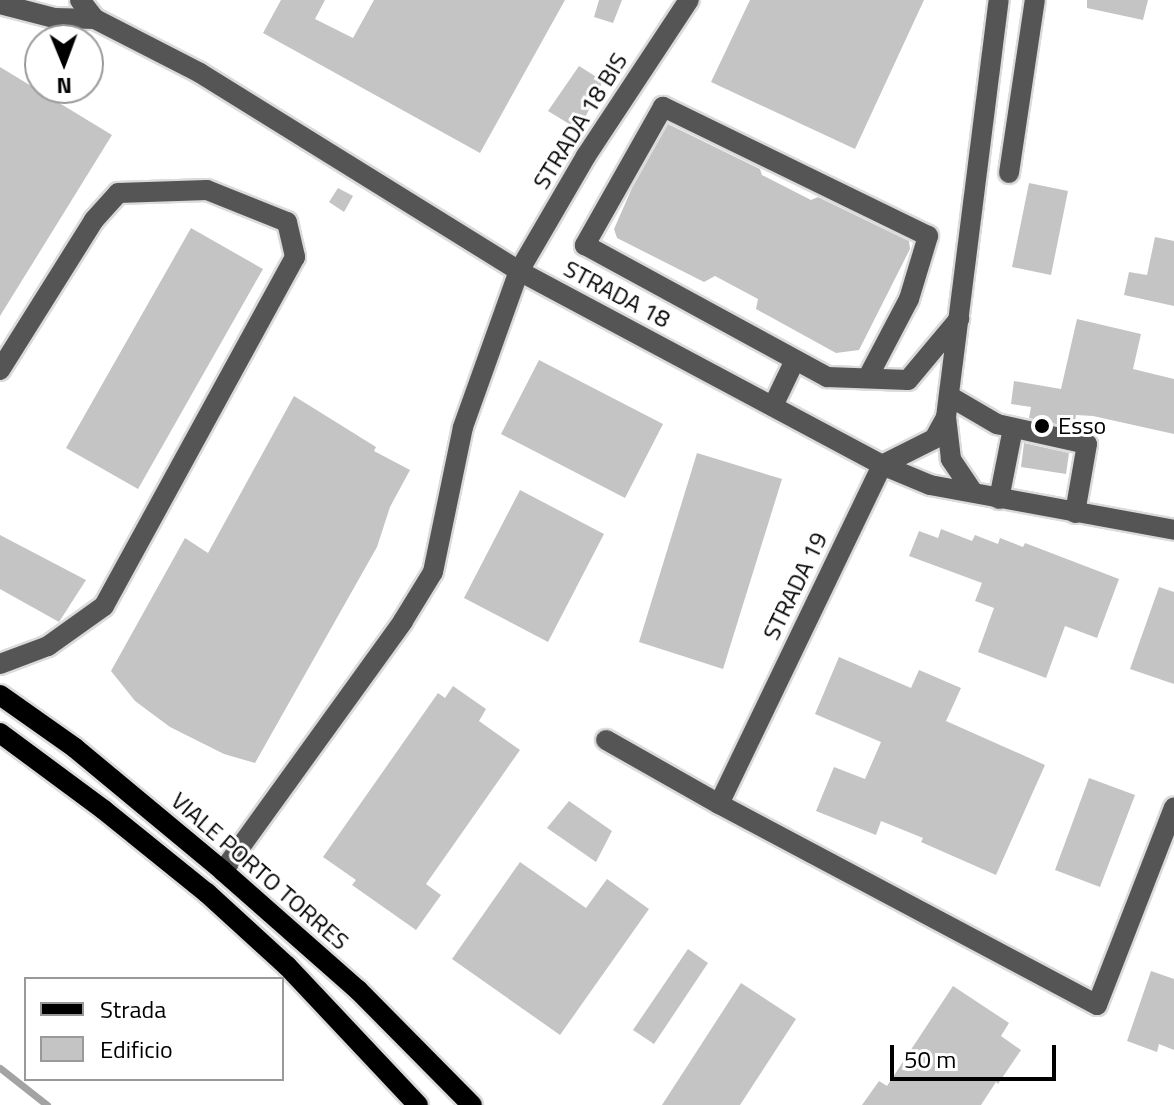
<!DOCTYPE html>
<html>
<head>
<meta charset="utf-8">
<style>
  body { margin:0 }
  #map { position:relative; width:1174px; height:1105px; overflow:hidden; background:#fff; font-family:"Titillium Web",sans-serif }
  div>[style] { position:absolute }
  [style*='--x'] { left:calc(var(--x)*1px); top:calc(var(--y)*1px); width:calc(var(--w)*1px); rotate:calc(var(--a)*1deg) }
  .stream>* { height:7px; margin:-3.5px; padding:0 3.5px; transform-origin:3.5px; border-radius:3.5px; background:#a3a3a3 }
  .building>* { inset:0; background:#c4c4c4 }
  .roads { filter:drop-shadow(2px 0 #dbdbdb) drop-shadow(-2px 0 #dbdbdb) drop-shadow(0 2px #dbdbdb) drop-shadow(0 -2px #dbdbdb) }
  .minor>* { height:20px; margin:-10px; padding:0 10px; transform-origin:10px; border-radius:10px; background:#555 }
  .major>* { height:20px; margin:-10px; padding:0 10px; transform-origin:10px; border-radius:10px; background:#000 }
  .dots>* { width:22px; height:22px; translate:-50% -50%; box-sizing:border-box; border:4px solid #fff; border-radius:50% }
  span { translate:-50% -50%; white-space:nowrap; text-align:center; line-height:1.15; -webkit-text-stroke:6px #fff; paint-order:stroke }
  .street-label { font-size:24px; color:#000 }
  .poi-label { font-size:24px; color:#000 }
  .left { translate:0 -50%; text-align:left }
  .legend { position:absolute; left:24px; top:977px; width:260px; height:104px; box-sizing:border-box; background:#fff; border:2px solid #999; margin:0; padding:10px 14px; list-style:none; font-size:24px; color:#000 }
  .legend li { display:flex; align-items:center; gap:16px; height:40px }
  .legend b { width:40px; border:2px solid #999 }
  .north { position:absolute; left:24px; top:24px; width:80px; height:80px; box-sizing:border-box; background:#fff; border:2px solid #999; border-radius:50%; rotate:179deg; font-size:22px; font-weight:700; line-height:32px; text-align:center; color:#000 }
  .north::after { content:''; display:block; margin:auto; width:28px; height:36px; background:#000; clip-path:polygon(50% 0,100% 100%,50% 72%,0 100%) }
  .scale { position:absolute; left:890px; top:1045px; width:166px; height:36px; box-sizing:border-box; border:4px solid #000; border-top:0; padding-left:10px; font-size:24px; line-height:28px; white-space:nowrap; color:#000; -webkit-text-stroke:6px #fff; paint-order:stroke }
</style>
</head>
<body>
<div id="map">
  <div class="stream">
    <div style="--x:0;--y:1068;--w:60;--a:38.2"></div>
  </div>
  <div class="building">
    <div style="clip-path:polygon(281px 0,325px 0,315px 19px,353px 38px,374px 0,565px 0,480px 153px,263px 33px)"></div>
    <div style="clip-path:polygon(599px 0,622px 0,613px 23px,594px 17px)"></div>
    <div style="clip-path:polygon(750px 0,924px 0,855px 149px,711px 82px)"></div>
    <div style="clip-path:polygon(1087px 0,1148px 0,1143px 20px,1087px 8px)"></div>
    <div style="clip-path:polygon(579px 66px,603px 81px,579px 130px,548px 111px)"></div>
    <div style="clip-path:polygon(0 67px,112px 135px,0 316px)"></div>
    <div style="clip-path:polygon(668px 124px,760px 169px,762px 175px,811px 200px,818px 197px,909px 241px,910px 249px,859px 350px,836px 353px,756px 309px,758px 299px,715px 276px,704px 282px,617px 238px,614px 229px,632px 188px)"></div>
    <div style="clip-path:polygon(1029px 183px,1068px 191px,1051px 275px,1012px 267px)"></div>
    <div style="clip-path:polygon(338px 188px,353px 196px,344px 212px,329px 202px)"></div>
    <div style="clip-path:polygon(191px 228px,263px 269px,138px 489px,66px 448px)"></div>
    <div style="clip-path:polygon(1155px 237px,1174px 241px,1174px 306px,1124px 295px,1129px 272px,1147px 275px)"></div>
    <div style="clip-path:polygon(1077px 319px,1141px 334px,1133px 369px,1174px 379px,1174px 434px,1093px 416px,1076px 415px,1074px 428px,1029px 418px,1031px 407px,1011px 404px,1014px 381px,1061px 389px)"></div>
    <div style="clip-path:polygon(539px 360px,663px 424px,625px 498px,501px 434px)"></div>
    <div style="clip-path:polygon(294px 396px,376px 447px,374px 451px,410px 470px,390px 507px,377px 547px,255px 763px,224px 754px,170px 727px,135px 701px,111px 671px,185px 538px,208px 553px)"></div>
    <div style="clip-path:polygon(1024px 443px,1069px 453px,1066px 474px,1021px 467px)"></div>
    <div style="clip-path:polygon(697px 453px,782px 479px,723px 669px,639px 642px)"></div>
    <div style="clip-path:polygon(520px 490px,604px 534px,548px 642px,464px 598px)"></div>
    <div style="clip-path:polygon(941px 529px,972px 541px,975px 535px,998px 544px,1000px 538px,1023px 547px,1025px 543px,1119px 579px,1097px 638px,1065px 626px,1046px 678px,978px 652px,994px 608px,975px 601px,982px 583px,909px 556px,919px 531px,938px 538px)"></div>
    <div style="clip-path:polygon(0 535px,86px 580px,59px 622px,0 589px)"></div>
    <div style="clip-path:polygon(1159px 587px,1174px 592px,1174px 684px,1130px 669px)"></div>
    <div style="clip-path:polygon(839px 657px,911px 688px,919px 670px,961px 688px,946px 721px,1045px 765px,996px 875px,921px 842px,923px 838px,881px 821px,876px 835px,816px 811px,834px 767px,865px 779px,881px 742px,815px 714px)"></div>
    <div style="clip-path:polygon(453px 686px,486px 709px,479px 721px,520px 750px,426px 884px,441px 895px,416px 930px,352px 885px,356px 880px,323px 857px,438px 693px,445px 698px)"></div>
    <div style="clip-path:polygon(1089px 778px,1135px 795px,1100px 887px,1055px 870px)"></div>
    <div style="clip-path:polygon(569px 801px,612px 831px,596px 862px,547px 828px)"></div>
    <div style="clip-path:polygon(520px 862px,586px 908px,607px 879px,649px 909px,560px 1035px,452px 959px)"></div>
    <div style="clip-path:polygon(688px 949px,708px 963px,654px 1044px,633px 1030px)"></div>
    <div style="clip-path:polygon(1151px 971px,1174px 979px,1174px 1050px,1159px 1044px,1157px 1052px,1127px 1041px)"></div>
    <div style="clip-path:polygon(741px 983px,796px 1019px,740px 1105px,662px 1105px)"></div>
    <div style="clip-path:polygon(953px 986px,1009px 1023px,1001px 1036px,1021px 1050px,998px 1084px,996px 1082px,981px 1105px,862px 1105px,879px 1081px,887px 1086px)"></div>
  </div>
  <div class="roads">
    <div class="minor">
      <div style="--x:80;--y:0;--w:24;--a:52"></div>
      <div style="--x:95;--y:19;--w:118;--a:27.2"></div>
      <div style="--x:200;--y:73;--w:375;--a:31.8"></div>
      <div style="--x:519;--y:271;--w:412;--a:28.1"></div>
      <div style="--x:882;--y:465;--w:52;--a:22.6"></div>
      <div style="--x:930;--y:485;--w:248;--a:10.4"></div>
      <div style="--x:0;--y:4;--w:56;--a:14.5"></div>
      <div style="--x:54;--y:18;--w:41;--a:1.4"></div>
      <div style="--x:1009;--y:173;--w:175;--a:-81.5"></div>
      <div style="--x:0;--y:370;--w:177;--a:-57.9"></div>
      <div style="--x:94;--y:220;--w:36;--a:-48"></div>
      <div style="--x:118;--y:193;--w:89;--a:-1.9"></div>
      <div style="--x:207;--y:190;--w:86;--a:21.8"></div>
      <div style="--x:287;--y:222;--w:36;--a:77"></div>
      <div style="--x:295;--y:257;--w:398;--a:118.7"></div>
      <div style="--x:104;--y:606;--w:69;--a:144.5"></div>
      <div style="--x:48;--y:646;--w:51;--a:159.4"></div>
      <div style="--x:868;--y:377;--w:88;--a:-62.3"></div>
      <div style="--x:909;--y:299;--w:66;--a:-73.2"></div>
      <div style="--x:928;--y:236;--w:295;--a:-154"></div>
      <div style="--x:663;--y:107;--w:159;--a:119.5"></div>
      <div style="--x:585;--y:245;--w:276;--a:28.6"></div>
      <div style="--x:827;--y:377;--w:81;--a:2.1"></div>
      <div style="--x:908;--y:380;--w:80;--a:-50.1"></div>
      <div style="--x:949;--y:396;--w:56;--a:30.3"></div>
      <div style="--x:997;--y:424;--w:92;--a:12.5"></div>
      <div style="--x:1087;--y:444;--w:70;--a:99.9"></div>
      <div style="--x:773;--y:406;--w:51;--a:-64.4"></div>
      <div style="--x:973;--y:492;--w:40;--a:-124"></div>
      <div style="--x:951;--y:459;--w:42;--a:-96.8"></div>
      <div style="--x:946;--y:417;--w:420;--a:-82.8"></div>
      <div style="--x:999;--y:499;--w:72;--a:-78.8"></div>
      <div style="--x:606;--y:740;--w:130;--a:29.5"></div>
      <div style="--x:719;--y:804;--w:428;--a:28"></div>
      <div style="--x:1097;--y:1005;--w:212;--a:-68.7"></div>
      <div style="--x:719;--y:804;--w:376;--a:-64.3"></div>
      <div style="--x:882;--y:465;--w:58;--a:-26.6"></div>
      <div style="--x:934;--y:439;--w:25;--a:-61"></div>
      <div style="--x:223;--y:871;--w:308;--a:-54.2"></div>
      <div style="--x:403;--y:621;--w:57;--a:-58.5"></div>
      <div style="--x:433;--y:572;--w:148;--a:-78.3"></div>
      <div style="--x:463;--y:427;--w:166;--a:-70.3"></div>
      <div style="--x:519;--y:271;--w:133;--a:-59.8"></div>
      <div style="--x:586;--y:156;--w:187;--a:-56.6"></div>
    </div>
    <div class="major">
      <div style="--x:0;--y:695;--w:92;--a:35.2"></div>
      <div style="--x:75;--y:748;--w:192;--a:39.7"></div>
      <div style="--x:223;--y:871;--w:180;--a:41.4"></div>
      <div style="--x:358;--y:990;--w:162;--a:45.3"></div>
      <div style="--x:0;--y:733;--w:129;--a:36.5"></div>
      <div style="--x:104;--y:810;--w:132;--a:38.9"></div>
      <div style="--x:207;--y:893;--w:108;--a:42.4"></div>
      <div style="--x:287;--y:966;--w:191;--a:46.7"></div>
    </div>
  </div>
  <div class="dots">
    <div style="left:1042px;top:426px;background:#000"></div>
  </div>
  <div class="street-label">
    <span style="left:580px;top:121px;rotate:-58deg">STRADA 18 BIS</span>
    <span style="left:617px;top:294px;rotate:28deg">STRADA 18</span>
    <span style="left:795px;top:586px;rotate:-64deg">STRADA 19</span>
    <span style="left:260px;top:871px;rotate:41deg">VIALE PORTO TORRES</span>
  </div>
  <div class="poi-label">
    <span class="left" style="left:1058px;top:426px">Esso</span>
  </div>
  <ul class="legend">
  <li><b style="height:10px;background:#000"></b>Strada</li>
  <li><b style="height:22px;background:#c4c4c4"></b>Edificio</li>
  </ul>
  <div class="north">N</div>
  <div class="scale">50 m</div>
</div>
</body>
</html>
